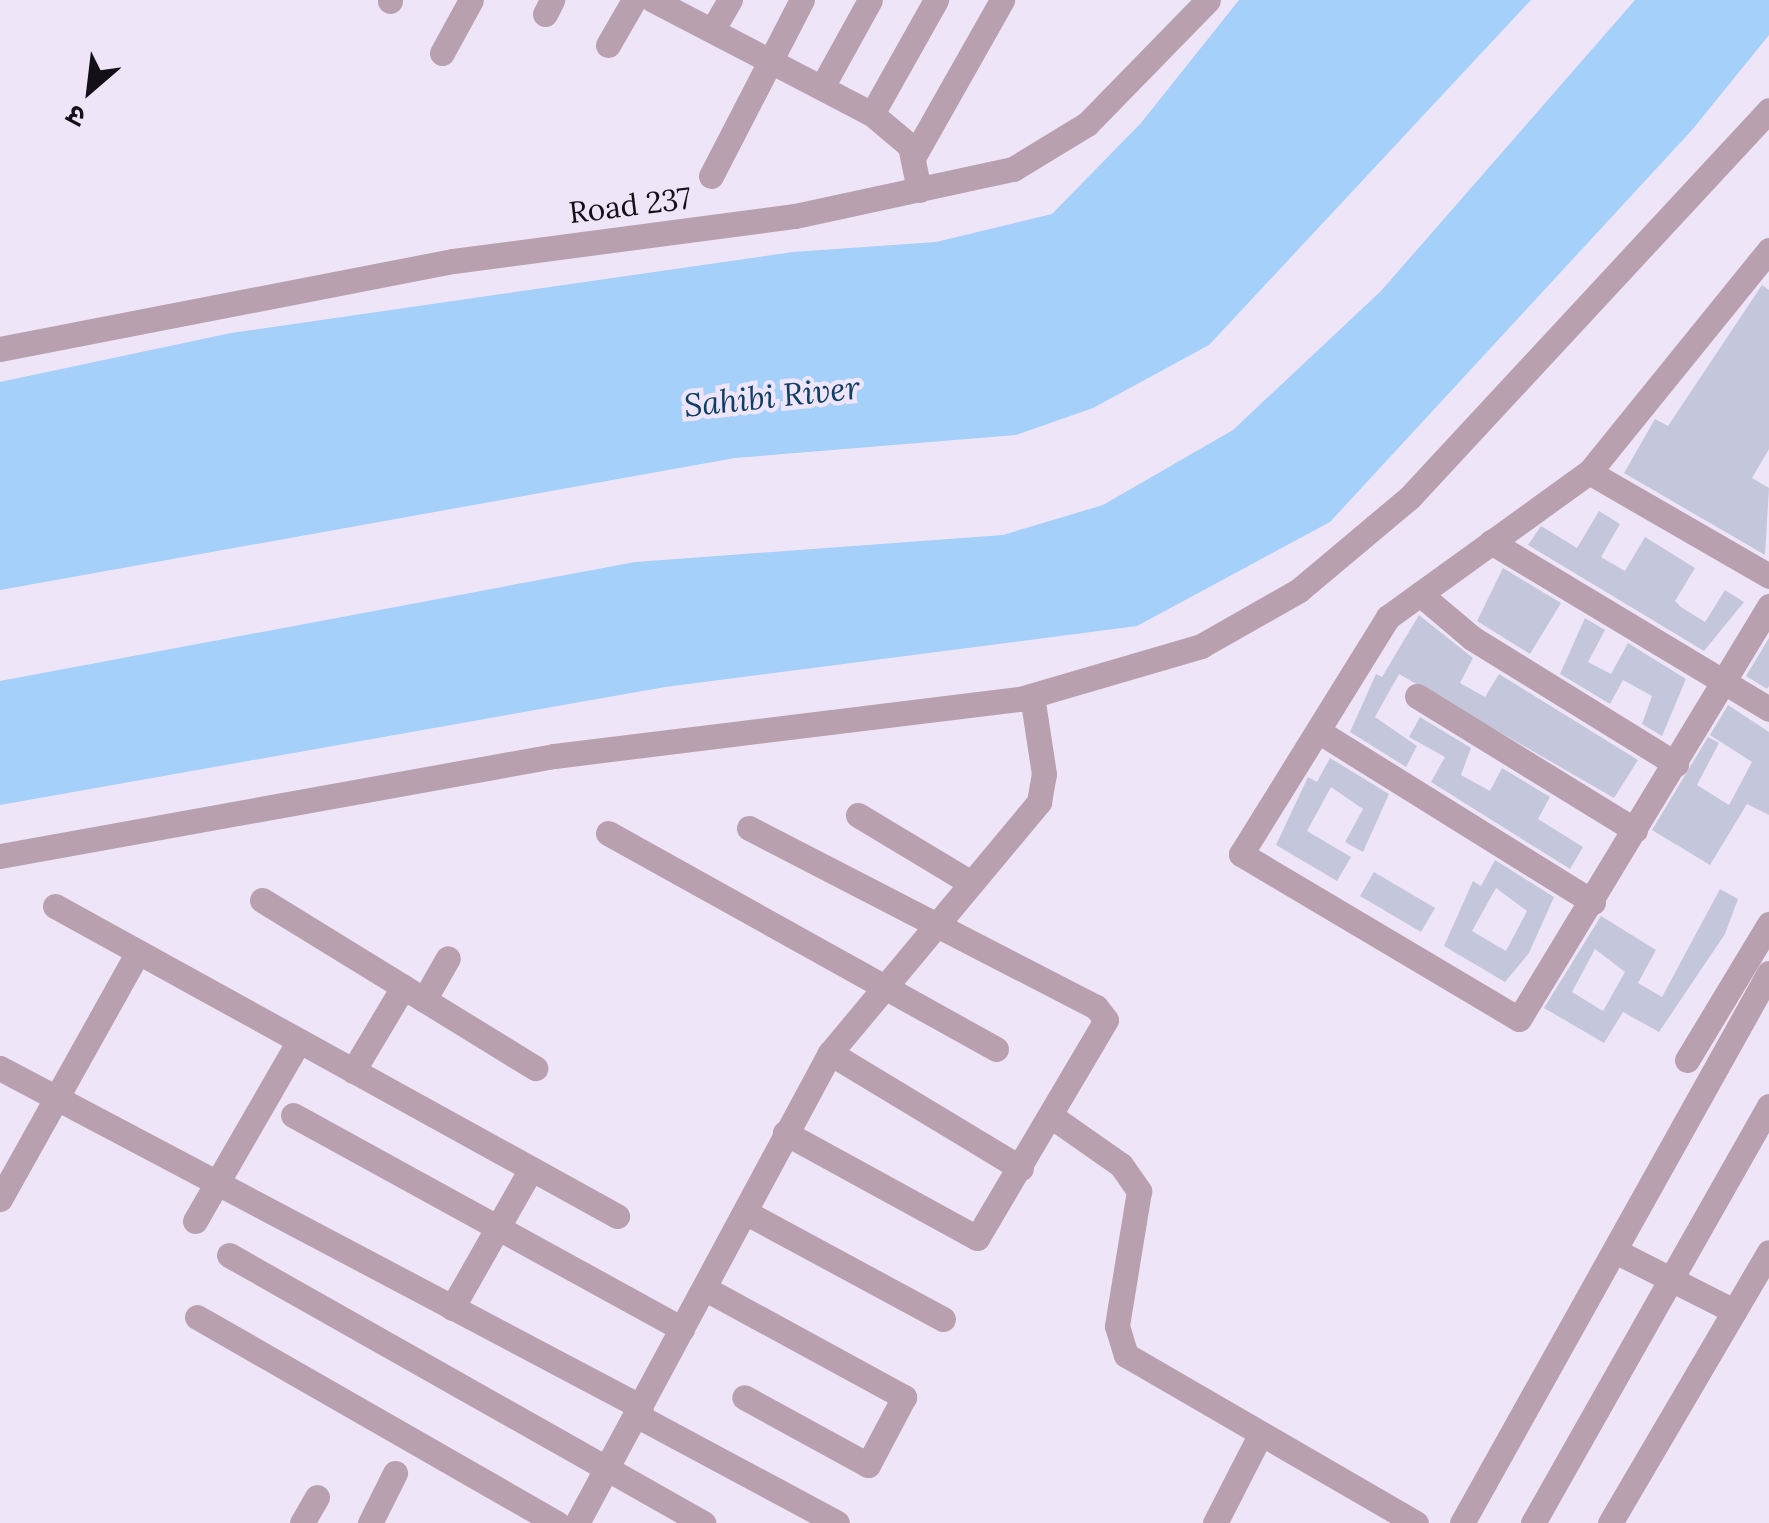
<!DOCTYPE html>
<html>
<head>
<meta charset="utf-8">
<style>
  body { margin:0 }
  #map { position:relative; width:1769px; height:1523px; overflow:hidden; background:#efe5f8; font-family:Lora,"Noto Sans Devanagari",serif }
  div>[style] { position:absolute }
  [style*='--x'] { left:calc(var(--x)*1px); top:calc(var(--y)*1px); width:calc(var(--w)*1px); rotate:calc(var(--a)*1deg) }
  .water>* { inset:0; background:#a4d0f9 }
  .building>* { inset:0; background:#c4c7db }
  .minor>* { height:25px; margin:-12.5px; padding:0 12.5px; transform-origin:12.5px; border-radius:12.5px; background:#b8a0ae }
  span { translate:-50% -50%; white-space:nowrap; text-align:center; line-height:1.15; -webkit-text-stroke:9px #efe5f8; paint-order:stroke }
  .street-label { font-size:30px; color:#141017 }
  .water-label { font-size:32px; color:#0e3f65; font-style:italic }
  .north { position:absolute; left:40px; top:40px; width:100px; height:100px; -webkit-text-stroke:8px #efe5f8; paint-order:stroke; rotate:208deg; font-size:28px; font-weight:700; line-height:40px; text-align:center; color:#141017 }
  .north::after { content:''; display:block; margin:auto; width:35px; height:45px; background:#141017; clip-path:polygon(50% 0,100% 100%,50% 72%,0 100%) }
</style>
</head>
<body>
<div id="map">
  <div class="water">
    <div style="clip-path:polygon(1239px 0,1531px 0,1209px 345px,1093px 408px,1016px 435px,735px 458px,0 590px,0 382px,231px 333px,793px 252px,936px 242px,1052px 214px,1141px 123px)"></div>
    <div style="clip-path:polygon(1635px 0,1769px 0,1769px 35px,1692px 130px,1330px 522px,1137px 626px,665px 687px,0 805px,0 681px,635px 562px,1003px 535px,1103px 505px,1233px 430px,1381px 291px)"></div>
  </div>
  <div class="building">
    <div style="clip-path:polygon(1762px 285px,1769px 290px,1769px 449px,1752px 478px,1769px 488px,1765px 555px,1624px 473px,1655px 419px,1668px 426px)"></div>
    <div style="clip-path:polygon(1599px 511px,1620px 524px,1601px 557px,1625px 571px,1645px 537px,1695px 568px,1675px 601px,1681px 607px,1705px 622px,1725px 590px,1744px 602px,1704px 651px,1528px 545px,1541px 526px,1577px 548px)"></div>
    <div style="clip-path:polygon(1503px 568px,1561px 603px,1530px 654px,1477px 621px)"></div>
    <div style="clip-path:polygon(1419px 615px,1473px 658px,1460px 683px,1485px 697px,1499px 674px,1638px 760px,1614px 798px,1399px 674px,1375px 717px,1417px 746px,1406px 767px,1350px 732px,1376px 674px,1382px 677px)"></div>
    <div style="clip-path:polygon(1585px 618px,1605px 630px,1588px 662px,1611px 674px,1628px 643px,1686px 679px,1662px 736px,1642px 724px,1652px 696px,1623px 680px,1610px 704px,1560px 674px)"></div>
    <div style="clip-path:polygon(1769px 638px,1769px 686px,1767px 689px,1746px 676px)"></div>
    <div style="clip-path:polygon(1728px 705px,1769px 732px,1769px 815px,1747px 804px,1710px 865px,1652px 830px,1708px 737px,1719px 743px,1697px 785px,1729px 805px,1752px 762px,1710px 735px)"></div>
    <div style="clip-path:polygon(1420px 717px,1471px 748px,1461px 775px,1490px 791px,1502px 768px,1550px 797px,1538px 819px,1583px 847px,1570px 869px,1431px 782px,1445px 757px,1409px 737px)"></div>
    <div style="clip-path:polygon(1330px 758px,1389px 794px,1363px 852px,1345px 842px,1363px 809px,1331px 787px,1307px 831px,1351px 857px,1337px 881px,1276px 845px,1308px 777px,1317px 782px)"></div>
    <div style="clip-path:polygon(evenodd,1495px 860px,1554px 897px,1529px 953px,1505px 982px,1444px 946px,1473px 881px,1481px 886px,1495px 860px,1496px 888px,1527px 911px,1506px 951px,1472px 931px,1496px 888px)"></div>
    <div style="clip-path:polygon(1374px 872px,1435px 908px,1421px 932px,1360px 896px)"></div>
    <div style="clip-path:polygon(evenodd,1720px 889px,1738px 899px,1725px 934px,1659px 1032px,1623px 1012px,1604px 1043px,1544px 1008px,1601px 916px,1656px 950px,1638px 983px,1662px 997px,1720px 889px,1595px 949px,1625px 972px,1603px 1011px,1572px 992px,1595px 949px)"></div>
  </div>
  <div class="minor">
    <div style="--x:653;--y:0;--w:247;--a:27.5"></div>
    <div style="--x:872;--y:114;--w:50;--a:40.1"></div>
    <div style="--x:910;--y:146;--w:45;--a:78.4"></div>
    <div style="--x:390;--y:1;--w:1;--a:-90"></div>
    <div style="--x:545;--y:14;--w:16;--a:-63"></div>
    <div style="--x:713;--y:29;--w:34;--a:-60"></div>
    <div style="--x:608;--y:45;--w:52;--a:-60"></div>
    <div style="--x:442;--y:53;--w:60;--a:-61.3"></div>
    <div style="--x:822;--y:87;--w:99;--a:-61.1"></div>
    <div style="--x:872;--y:114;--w:131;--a:-60.7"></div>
    <div style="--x:915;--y:154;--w:177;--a:-60.5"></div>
    <div style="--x:711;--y:176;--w:198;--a:-62.7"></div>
    <div style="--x:1769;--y:250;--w:286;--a:129"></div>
    <div style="--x:1589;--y:472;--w:248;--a:144.2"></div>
    <div style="--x:1388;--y:617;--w:279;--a:121.8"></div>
    <div style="--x:1241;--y:854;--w:323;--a:30.7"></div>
    <div style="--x:1519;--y:1019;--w:483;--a:-58.8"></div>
    <div style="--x:0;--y:349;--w:461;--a:-11"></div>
    <div style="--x:453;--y:261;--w:345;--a:-7.5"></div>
    <div style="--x:795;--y:216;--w:223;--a:-12.2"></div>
    <div style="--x:1013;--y:169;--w:87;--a:-31.3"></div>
    <div style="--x:1087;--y:124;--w:173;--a:-45.7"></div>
    <div style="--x:1589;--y:472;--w:208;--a:30"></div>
    <div style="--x:1491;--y:542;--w:324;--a:31"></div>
    <div style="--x:1420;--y:594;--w:68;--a:40.2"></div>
    <div style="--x:1472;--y:638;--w:240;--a:31.7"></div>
    <div style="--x:1417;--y:696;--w:256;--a:31.6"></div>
    <div style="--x:1318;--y:731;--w:324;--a:31.9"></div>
    <div style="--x:858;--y:815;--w:128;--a:31"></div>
    <div style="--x:749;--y:828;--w:390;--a:27.3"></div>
    <div style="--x:1096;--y:1007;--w:16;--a:52"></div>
    <div style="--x:1106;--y:1020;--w:253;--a:120.6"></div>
    <div style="--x:977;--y:1238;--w:219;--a:-151.3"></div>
    <div style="--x:608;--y:833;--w:444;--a:29.1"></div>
    <div style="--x:0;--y:856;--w:563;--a:-10.23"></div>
    <div style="--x:554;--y:756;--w:469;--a:-7"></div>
    <div style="--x:1020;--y:699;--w:189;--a:-16.3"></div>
    <div style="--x:1201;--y:646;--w:112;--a:-29.6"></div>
    <div style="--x:1298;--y:591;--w:145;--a:-40"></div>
    <div style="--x:1409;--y:498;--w:529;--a:-47.14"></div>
    <div style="--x:262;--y:900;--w:321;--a:31.6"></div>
    <div style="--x:55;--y:906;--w:642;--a:28.88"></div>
    <div style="--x:424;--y:1000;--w:48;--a:-60.3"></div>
    <div style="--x:830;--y:1053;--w:223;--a:31.1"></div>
    <div style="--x:1687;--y:1060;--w:159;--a:-58.9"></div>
    <div style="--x:0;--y:1068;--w:725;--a:27.87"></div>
    <div style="--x:353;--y:1071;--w:98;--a:-59.2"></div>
    <div style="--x:293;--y:1115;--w:444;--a:28.8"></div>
    <div style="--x:1051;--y:1116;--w:85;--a:35"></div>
    <div style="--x:1121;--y:1165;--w:32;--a:55"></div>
    <div style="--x:1139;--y:1191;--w:137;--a:99.3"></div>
    <div style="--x:1117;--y:1326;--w:30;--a:73"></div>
    <div style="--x:1126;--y:1355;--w:335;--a:30.1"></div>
    <div style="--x:0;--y:1199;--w:283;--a:-60.8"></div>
    <div style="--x:745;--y:1212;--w:225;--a:28.4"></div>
    <div style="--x:195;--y:1221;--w:208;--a:-60"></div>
    <div style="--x:1619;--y:1253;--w:129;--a:26.8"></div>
    <div style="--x:229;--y:1255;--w:545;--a:29.48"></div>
    <div style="--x:704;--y:1288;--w:228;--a:28.6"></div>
    <div style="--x:904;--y:1397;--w:77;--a:117.9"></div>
    <div style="--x:868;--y:1465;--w:141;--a:-151.3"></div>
    <div style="--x:452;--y:1308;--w:160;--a:-60.4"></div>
    <div style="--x:197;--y:1317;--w:415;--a:29.8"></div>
    <div style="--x:636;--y:1415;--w:228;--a:28.2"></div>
    <div style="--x:302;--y:1523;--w:30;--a:-60"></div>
    <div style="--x:370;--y:1523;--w:56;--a:-63.4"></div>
    <div style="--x:577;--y:1523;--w:534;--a:-61.71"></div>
    <div style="--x:830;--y:1053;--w:327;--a:-50.2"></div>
    <div style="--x:1039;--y:802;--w:28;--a:-80"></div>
    <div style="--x:1044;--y:774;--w:79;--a:-98.7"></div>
    <div style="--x:1215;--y:1523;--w:97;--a:-62.9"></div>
    <div style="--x:1462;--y:1523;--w:630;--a:-60.83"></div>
    <div style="--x:1533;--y:1523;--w:479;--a:-60.5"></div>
    <div style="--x:1610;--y:1523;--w:314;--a:-59.6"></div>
  </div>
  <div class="street-label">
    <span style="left:630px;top:205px;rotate:-7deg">Road 237</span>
  </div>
  <div class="water-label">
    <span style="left:772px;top:397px;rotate:-6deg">Sahibi River</span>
  </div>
  <div class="north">उ</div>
</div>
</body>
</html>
